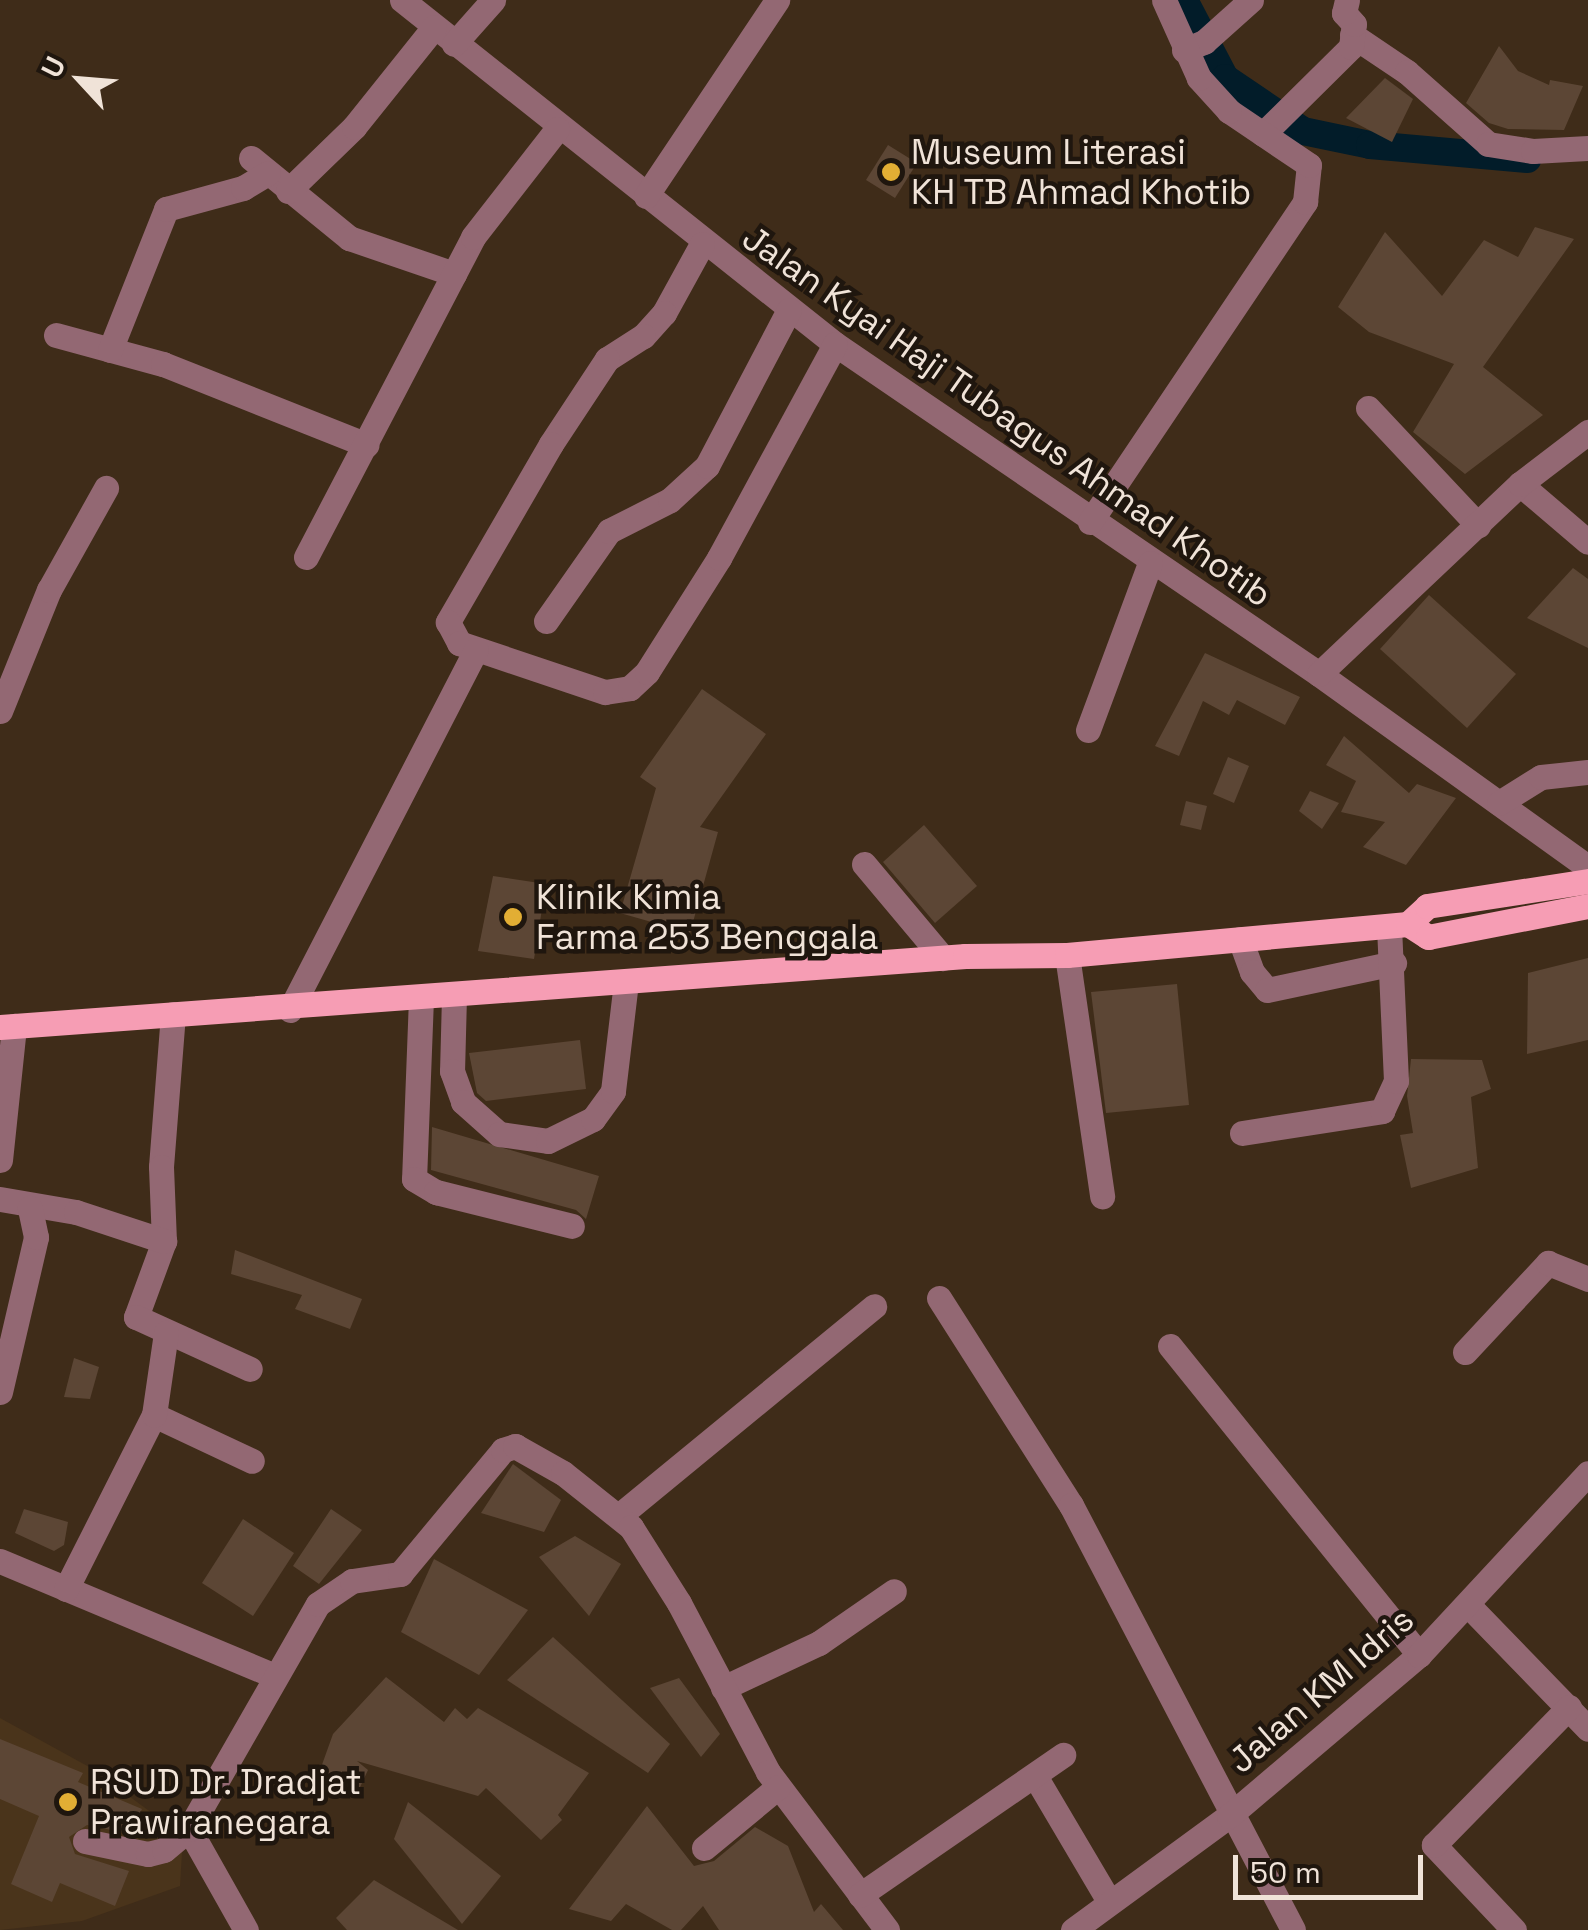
<!DOCTYPE html>
<html>
<head>
<meta charset="utf-8">
<style>
  body { margin:0 }
  #map { position:relative; width:1588px; height:1930px; overflow:hidden; background:#3f2c19; font-family:"Space Grotesk",sans-serif }
  div>[style] { position:absolute }
  [style*='--x'] { left:calc(var(--x)*1px); top:calc(var(--y)*1px); width:calc(var(--w)*1px); rotate:calc(var(--a)*1deg) }
  .built>* { inset:0; background:#4a341b }
  .canal>* { height:28px; margin:-14px; padding:0 14px; transform-origin:14px; border-radius:14px; background:#021c29 }
  .building>* { inset:0; background:#5c4635 }
  .minor>* { height:25px; margin:-12.5px; padding:0 12.5px; transform-origin:12.5px; border-radius:12.5px; background:#936873 }
  .major>* { height:25px; margin:-12.5px; padding:0 12.5px; transform-origin:12.5px; border-radius:12.5px; background:#f69db4 }
  .dots>* { width:28px; height:28px; translate:-50% -50%; box-sizing:border-box; border:5px solid #1f160e; border-radius:50% }
  span { translate:-50% -50%; white-space:nowrap; text-align:center; line-height:1.15; -webkit-text-stroke:9px #1f160e; paint-order:stroke }
  .poi-label { font-size:35px; color:#f0e3d8 }
  .left { translate:0 -50%; text-align:left }
  .street-label { font-size:35px; color:#f0e3d8 }
  .north { position:absolute; left:30px; top:30px; width:100px; height:100px; -webkit-text-stroke:8px #1f160e; paint-order:stroke; rotate:296deg; font-size:28px; font-weight:700; line-height:40px; text-align:center; color:#f0e3d8 }
  .north::after { content:''; display:block; margin:auto; width:35px; height:45px; background:#f0e3d8; clip-path:polygon(50% 0,100% 100%,50% 72%,0 100%) }
  .scale { position:absolute; left:1233px; top:1855px; width:190px; height:45px; box-sizing:border-box; border:5px solid #f0e3d8; border-top:0; padding-left:12px; font-size:30px; line-height:35px; white-space:nowrap; color:#f0e3d8; -webkit-text-stroke:8px #1f160e; paint-order:stroke }
</style>
</head>
<body>
<div id="map">
  <div class="built">
    <div style="clip-path:polygon(0 1718px,91px 1768px,183px 1836px,180px 1886px,82px 1921px,0 1930px)"></div>
  </div>
  <div class="canal">
    <div style="--x:1184;--y:0;--w:88;--a:62.3"></div>
    <div style="--x:1225;--y:78;--w:94;--a:34.2"></div>
    <div style="--x:1303;--y:131;--w:68;--a:11.8"></div>
    <div style="--x:1370;--y:145;--w:158;--a:5.1"></div>
  </div>
  <div class="building">
    <div style="clip-path:polygon(1499px 46px,1518px 71px,1549px 85px,1550px 80px,1583px 86px,1564px 130px,1508px 129px,1489px 123px,1466px 103px)"></div>
    <div style="clip-path:polygon(1385px 78px,1413px 99px,1392px 142px,1346px 118px)"></div>
    <div style="clip-path:polygon(888px 145px,917px 163px,895px 198px,866px 180px)"></div>
    <div style="clip-path:polygon(1535px 227px,1574px 239px,1483px 367px,1543px 415px,1465px 474px,1413px 432px,1454px 364px,1369px 332px,1338px 307px,1385px 232px,1442px 296px,1484px 240px,1518px 257px)"></div>
    <div style="clip-path:polygon(1573px 568px,1588px 579px,1588px 648px,1527px 618px)"></div>
    <div style="clip-path:polygon(1429px 595px,1516px 674px,1467px 728px,1380px 649px)"></div>
    <div style="clip-path:polygon(1205px 653px,1300px 697px,1285px 725px,1237px 700px,1229px 715px,1203px 701px,1179px 756px,1155px 746px)"></div>
    <div style="clip-path:polygon(702px 689px,766px 734px,700px 827px,718px 832px,690px 933px,620px 913px,656px 788px,640px 777px)"></div>
    <div style="clip-path:polygon(1344px 736px,1409px 793px,1417px 784px,1456px 798px,1406px 865px,1363px 847px,1385px 822px,1341px 812px,1356px 781px,1326px 765px)"></div>
    <div style="clip-path:polygon(1228px 757px,1249px 766px,1234px 803px,1213px 794px)"></div>
    <div style="clip-path:polygon(1310px 791px,1339px 803px,1322px 829px,1299px 811px)"></div>
    <div style="clip-path:polygon(1186px 801px,1207px 806px,1201px 830px,1180px 825px)"></div>
    <div style="clip-path:polygon(924px 825px,977px 886px,935px 923px,883px 862px)"></div>
    <div style="clip-path:polygon(493px 876px,546px 884px,534px 959px,478px 951px)"></div>
    <div style="clip-path:polygon(1588px 958px,1588px 1040px,1527px 1054px,1528px 973px)"></div>
    <div style="clip-path:polygon(1177px 984px,1189px 1105px,1106px 1113px,1091px 992px)"></div>
    <div style="clip-path:polygon(580px 1040px,586px 1089px,486px 1101px,477px 1093px,469px 1053px)"></div>
    <div style="clip-path:polygon(1411px 1059px,1482px 1060px,1491px 1089px,1471px 1097px,1478px 1168px,1411px 1188px,1400px 1135px,1413px 1133px,1407px 1096px)"></div>
    <div style="clip-path:polygon(432px 1127px,599px 1176px,586px 1219px,576px 1210px,431px 1170px)"></div>
    <div style="clip-path:polygon(235px 1250px,362px 1299px,350px 1329px,295px 1309px,302px 1295px,231px 1274px)"></div>
    <div style="clip-path:polygon(74px 1358px,99px 1367px,90px 1399px,64px 1397px)"></div>
    <div style="clip-path:polygon(513px 1464px,561px 1500px,544px 1532px,481px 1513px)"></div>
    <div style="clip-path:polygon(24px 1509px,68px 1522px,64px 1545px,54px 1551px,15px 1533px)"></div>
    <div style="clip-path:polygon(331px 1509px,362px 1530px,319px 1584px,293px 1566px)"></div>
    <div style="clip-path:polygon(243px 1519px,294px 1553px,253px 1616px,202px 1583px)"></div>
    <div style="clip-path:polygon(575px 1536px,621px 1564px,589px 1616px,539px 1557px)"></div>
    <div style="clip-path:polygon(434px 1559px,528px 1610px,479px 1675px,401px 1632px)"></div>
    <div style="clip-path:polygon(553px 1637px,670px 1744px,648px 1773px,507px 1680px)"></div>
    <div style="clip-path:polygon(386px 1677px,444px 1722px,455px 1708px,467px 1719px,478px 1708px,589px 1773px,558px 1815px,562px 1820px,541px 1840px,486px 1788px,478px 1796px,357px 1761px,368px 1770px,355px 1798px,314px 1787px,333px 1734px)"></div>
    <div style="clip-path:polygon(679px 1678px,720px 1734px,701px 1757px,650px 1688px)"></div>
    <div style="clip-path:polygon(0 1739px,83px 1773px,78px 1782px,142px 1809px,131px 1834px,87px 1825px,69px 1837px,75px 1854px,129px 1871px,115px 1906px,60px 1883px,52px 1902px,11px 1884px,39px 1816px,0 1799px)"></div>
    <div style="clip-path:polygon(408px 1802px,501px 1876px,462px 1924px,394px 1839px)"></div>
    <div style="clip-path:polygon(647px 1806px,694px 1866px,714px 1861px,755px 1827px,788px 1846px,814px 1912px,821px 1904px,843px 1930px,719px 1930px,703px 1906px,681px 1930px,672px 1930px,626px 1904px,611px 1921px,569px 1909px)"></div>
    <div style="clip-path:polygon(374px 1880px,458px 1930px,347px 1930px,336px 1918px)"></div>
  </div>
  <div class="minor">
    <div style="--x:402;--y:0;--w:553;--a:38.47"></div>
    <div style="--x:835;--y:344;--w:586;--a:34.29"></div>
    <div style="--x:1319;--y:674;--w:331;--a:35.7"></div>
    <div style="--x:1352;--y:35;--w:66;--a:33.9"></div>
    <div style="--x:1407;--y:72;--w:108;--a:41.6"></div>
    <div style="--x:1488;--y:144;--w:46;--a:8.8"></div>
    <div style="--x:1533;--y:151;--w:55;--a:-3.1"></div>
    <div style="--x:454;--y:44;--w:59;--a:-48.4"></div>
    <div style="--x:1184;--y:50;--w:22;--a:-22"></div>
    <div style="--x:1204;--y:42;--w:63;--a:-41.8"></div>
    <div style="--x:1263;--y:134;--w:124;--a:-44.7"></div>
    <div style="--x:1351;--y:47;--w:23;--a:-83"></div>
    <div style="--x:1354;--y:24;--w:15;--a:-132"></div>
    <div style="--x:1344;--y:13;--w:13;--a:-77"></div>
    <div style="--x:251;--y:158;--w:127;--a:39.2"></div>
    <div style="--x:349;--y:238;--w:111;--a:18.9"></div>
    <div style="--x:288;--y:191;--w:92;--a:-44.1"></div>
    <div style="--x:354;--y:127;--w:128;--a:-51.3"></div>
    <div style="--x:646;--y:196;--w:236;--a:-56.2"></div>
    <div style="--x:702;--y:244;--w:79;--a:118.8"></div>
    <div style="--x:664;--y:313;--w:31;--a:132"></div>
    <div style="--x:643;--y:336;--w:43;--a:147.4"></div>
    <div style="--x:607;--y:359;--w:102;--a:123.4"></div>
    <div style="--x:551;--y:444;--w:206;--a:120.1"></div>
    <div style="--x:448;--y:622;--w:24;--a:62"></div>
    <div style="--x:459;--y:643;--w:154;--a:18.6"></div>
    <div style="--x:605;--y:692;--w:25;--a:-9"></div>
    <div style="--x:630;--y:688;--w:23;--a:-43"></div>
    <div style="--x:647;--y:672;--w:135;--a:-57.7"></div>
    <div style="--x:719;--y:558;--w:243;--a:-61.5"></div>
    <div style="--x:56;--y:335;--w:111;--a:15.2"></div>
    <div style="--x:163;--y:364;--w:219;--a:21.7"></div>
    <div style="--x:110;--y:350;--w:152;--a:-68.3"></div>
    <div style="--x:166;--y:209;--w:80;--a:-15.3"></div>
    <div style="--x:243;--y:188;--w:29;--a:-31"></div>
    <div style="--x:1368;--y:408;--w:161;--a:46.8"></div>
    <div style="--x:1520;--y:484;--w:89;--a:40.5"></div>
    <div style="--x:1090;--y:522;--w:386;--a:-56.1"></div>
    <div style="--x:1305;--y:202;--w:37;--a:-84"></div>
    <div style="--x:1309;--y:165;--w:97;--a:-146"></div>
    <div style="--x:1229;--y:111;--w:45;--a:-132.3"></div>
    <div style="--x:1199;--y:78;--w:85;--a:-114.2"></div>
    <div style="--x:306;--y:557;--w:361;--a:-62.4"></div>
    <div style="--x:473;--y:237;--w:137;--a:-52.1"></div>
    <div style="--x:546;--y:621;--w:110;--a:-55"></div>
    <div style="--x:609;--y:531;--w:68;--a:-26.9"></div>
    <div style="--x:670;--y:500;--w:50;--a:-42.6"></div>
    <div style="--x:707;--y:466;--w:176;--a:-62.3"></div>
    <div style="--x:1319;--y:674;--w:277;--a:-43.4"></div>
    <div style="--x:1520;--y:484;--w:86;--a:-37.4"></div>
    <div style="--x:0;--y:711;--w:131;--a:-68"></div>
    <div style="--x:49;--y:590;--w:117;--a:-60.8"></div>
    <div style="--x:1088;--y:730;--w:178;--a:-69.6"></div>
    <div style="--x:1499;--y:803;--w:49;--a:-31.8"></div>
    <div style="--x:1541;--y:777;--w:47;--a:-6.1"></div>
    <div style="--x:864;--y:864;--w:123;--a:50"></div>
    <div style="--x:1240;--y:939;--w:35;--a:70"></div>
    <div style="--x:1252;--y:972;--w:23;--a:50"></div>
    <div style="--x:1267;--y:990;--w:130;--a:-12"></div>
    <div style="--x:1067;--y:955;--w:244;--a:81.7"></div>
    <div style="--x:454;--y:996;--w:75;--a:91.5"></div>
    <div style="--x:452;--y:1071;--w:33;--a:70"></div>
    <div style="--x:463;--y:1102;--w:48;--a:41.6"></div>
    <div style="--x:499;--y:1134;--w:49;--a:8.1"></div>
    <div style="--x:548;--y:1141;--w:50;--a:-26.1"></div>
    <div style="--x:593;--y:1119;--w:34;--a:-54"></div>
    <div style="--x:613;--y:1091;--w:110;--a:-83.2"></div>
    <div style="--x:421;--y:998;--w:181;--a:92.2"></div>
    <div style="--x:414;--y:1179;--w:26;--a:31"></div>
    <div style="--x:436;--y:1192;--w:140;--a:14"></div>
    <div style="--x:290;--y:1010;--w:405;--a:-62.7"></div>
    <div style="--x:173;--y:1014;--w:153;--a:94.5"></div>
    <div style="--x:161;--y:1167;--w:74;--a:87.7"></div>
    <div style="--x:164;--y:1241;--w:81;--a:110.2"></div>
    <div style="--x:136;--y:1317;--w:125;--a:24.5"></div>
    <div style="--x:1242;--y:1133;--w:142;--a:-8.9"></div>
    <div style="--x:1382;--y:1111;--w:33;--a:-65"></div>
    <div style="--x:1396;--y:1081;--w:155;--a:-92.6"></div>
    <div style="--x:0;--y:1160;--w:135;--a:-84"></div>
    <div style="--x:0;--y:1199;--w:77;--a:9.7"></div>
    <div style="--x:76;--y:1212;--w:93;--a:18.2"></div>
    <div style="--x:939;--y:1298;--w:246;--a:57.5"></div>
    <div style="--x:1071;--y:1505;--w:479;--a:62.4"></div>
    <div style="--x:1170;--y:1346;--w:397;--a:51.1"></div>
    <div style="--x:1465;--y:1352;--w:122;--a:-47"></div>
    <div style="--x:1548;--y:1263;--w:43;--a:21.8"></div>
    <div style="--x:0;--y:1392;--w:159;--a:-76.9"></div>
    <div style="--x:36;--y:1237;--w:30;--a:-102"></div>
    <div style="--x:154;--y:1415;--w:108;--a:25.1"></div>
    <div style="--x:620;--y:1515;--w:329;--a:-39.4"></div>
    <div style="--x:0;--y:1561;--w:298;--a:22.7"></div>
    <div style="--x:66;--y:1589;--w:195;--a:-63.2"></div>
    <div style="--x:154;--y:1415;--w:83;--a:-81.7"></div>
    <div style="--x:1469;--y:1606;--w:171;--a:45.9"></div>
    <div style="--x:723;--y:1688;--w:106;--a:-25.1"></div>
    <div style="--x:819;--y:1643;--w:91;--a:-34.7"></div>
    <div style="--x:1035;--y:1776;--w:145;--a:59.4"></div>
    <div style="--x:189;--y:1829;--w:116;--a:60.6"></div>
    <div style="--x:85;--y:1841;--w:64;--a:11.7"></div>
    <div style="--x:148;--y:1854;--w:16;--a:-14"></div>
    <div style="--x:164;--y:1850;--w:33;--a:-40"></div>
    <div style="--x:189;--y:1829;--w:259;--a:-60.2"></div>
    <div style="--x:318;--y:1604;--w:41;--a:-34.1"></div>
    <div style="--x:352;--y:1581;--w:49;--a:-8.3"></div>
    <div style="--x:400;--y:1574;--w:161;--a:-50.3"></div>
    <div style="--x:503;--y:1450;--w:13;--a:-18"></div>
    <div style="--x:515;--y:1446;--w:55;--a:29.4"></div>
    <div style="--x:563;--y:1473;--w:87;--a:38.5"></div>
    <div style="--x:631;--y:1527;--w:90;--a:57.7"></div>
    <div style="--x:679;--y:1603;--w:191;--a:62.2"></div>
    <div style="--x:768;--y:1772;--w:198;--a:53"></div>
    <div style="--x:704;--y:1848;--w:96;--a:-39.5"></div>
    <div style="--x:860;--y:1895;--w:247;--a:-34.6"></div>
    <div style="--x:1073;--y:1930;--w:193;--a:-36.2"></div>
    <div style="--x:1229;--y:1816;--w:249;--a:-40.3"></div>
    <div style="--x:1419;--y:1655;--w:248;--a:-47.1"></div>
    <div style="--x:1514;--y:1930;--w:117;--a:-133.3"></div>
    <div style="--x:1434;--y:1845;--w:193;--a:-45.6"></div>
  </div>
  <div class="major">
    <div style="--x:1408;--y:924;--w:26;--a:-43"></div>
    <div style="--x:1427;--y:906;--w:163;--a:-8.8"></div>
    <div style="--x:0;--y:1027;--w:968;--a:-4.21"></div>
    <div style="--x:965;--y:956;--w:102;--a:-0.6"></div>
    <div style="--x:1067;--y:955;--w:342;--a:-5.2"></div>
    <div style="--x:1408;--y:924;--w:24;--a:33"></div>
    <div style="--x:1428;--y:937;--w:163;--a:-11"></div>
  </div>
  <div class="dots">
    <div style="left:891px;top:172px;background:#e2ae34"></div>
    <div style="left:513px;top:917px;background:#e2ae34"></div>
    <div style="left:68px;top:1802px;background:#e2ae34"></div>
  </div>
  <div class="poi-label">
    <span class="left" style="left:911px;top:172px">Museum Literasi<br>KH TB Ahmad Khotib</span>
    <span class="left" style="left:536px;top:917px">Klinik Kimia<br>Farma 253 Benggala</span>
    <span class="left" style="left:90px;top:1802px">RSUD Dr. Dradjat<br>Prawiranegara</span>
  </div>
  <div class="street-label">
    <span style="left:1007px;top:416px;rotate:35deg">Jalan Kyai Haji Tubagus Ahmad Khotib</span>
    <span style="left:1321px;top:1690px;rotate:-41deg">Jalan KM Idris</span>
  </div>
  <div class="north">U</div>
  <div class="scale">50 m</div>
</div>
</body>
</html>
